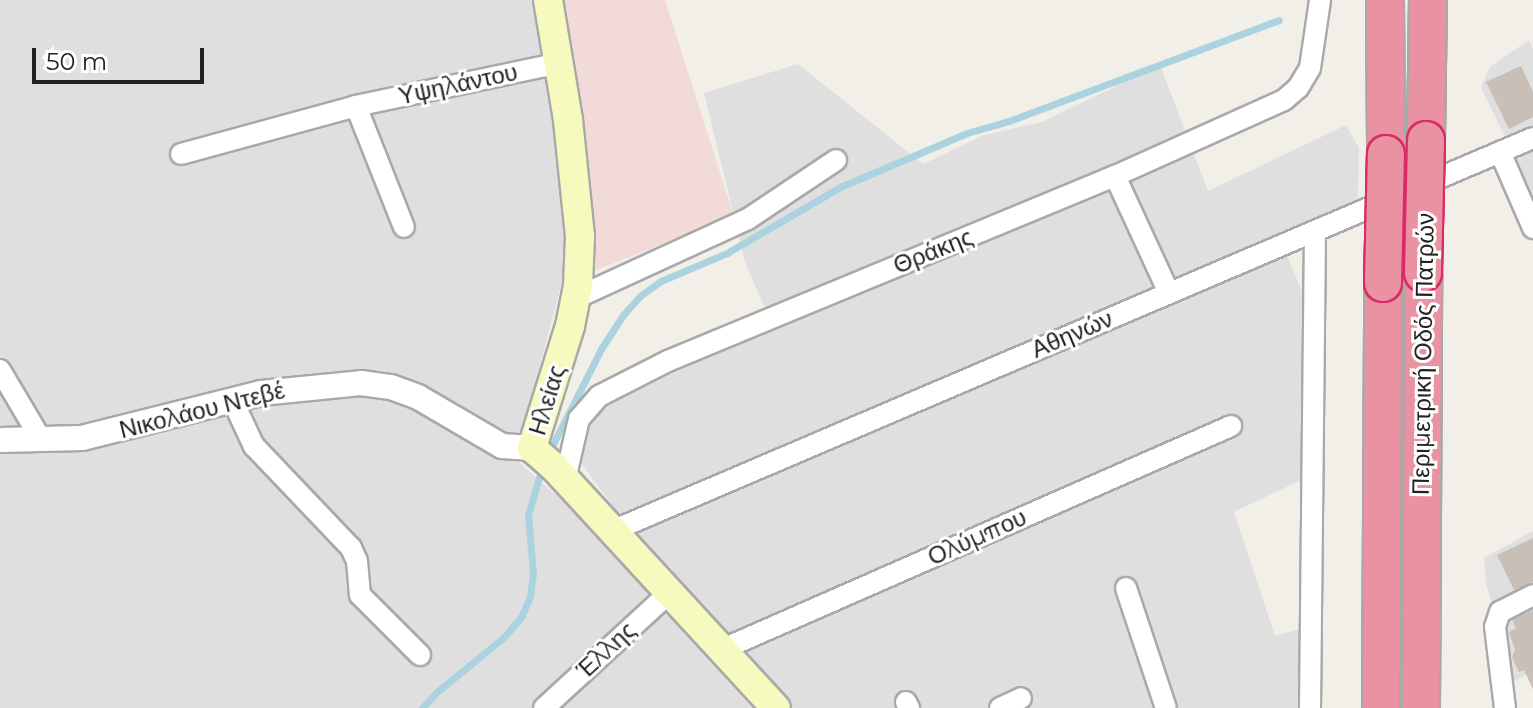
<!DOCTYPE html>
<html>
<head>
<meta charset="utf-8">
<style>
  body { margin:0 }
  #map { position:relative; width:1533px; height:708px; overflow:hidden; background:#f2efe9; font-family:Montserrat,sans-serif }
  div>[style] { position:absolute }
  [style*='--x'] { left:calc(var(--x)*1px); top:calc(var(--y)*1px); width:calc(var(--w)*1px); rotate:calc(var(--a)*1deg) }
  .residential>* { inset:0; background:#e0dfdf }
  .commercial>* { inset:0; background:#f2dad9 }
  .stream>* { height:7px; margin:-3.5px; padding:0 3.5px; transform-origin:3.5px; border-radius:3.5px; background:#aad3df }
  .building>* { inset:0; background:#c7bfb8 }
  .roads { filter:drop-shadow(2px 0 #a9a9a9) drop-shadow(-2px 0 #a9a9a9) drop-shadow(0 2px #a9a9a9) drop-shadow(0 -2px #a9a9a9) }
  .minor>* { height:20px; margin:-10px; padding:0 10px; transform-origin:10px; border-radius:10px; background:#fff }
  .tertiary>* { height:24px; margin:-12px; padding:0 12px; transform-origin:12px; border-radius:12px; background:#fff }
  .secondary>* { height:28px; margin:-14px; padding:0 14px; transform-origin:14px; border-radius:14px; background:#f7fabf }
  .motorway>* { height:36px; margin:-18px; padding:0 18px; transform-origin:18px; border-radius:18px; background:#e892a2 }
  .bridges { filter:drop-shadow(2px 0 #dc2a67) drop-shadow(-2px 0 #dc2a67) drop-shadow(0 2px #dc2a67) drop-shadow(0 -2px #dc2a67) }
  .motorway-bridge>* { height:36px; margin:-18px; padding:0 18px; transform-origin:18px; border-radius:18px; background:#e892a2 }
  span { translate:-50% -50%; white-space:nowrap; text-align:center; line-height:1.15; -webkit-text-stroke:6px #fff; paint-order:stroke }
  .street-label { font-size:24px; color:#222 }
  .scale { position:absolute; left:32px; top:48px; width:172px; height:36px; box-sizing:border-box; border:4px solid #222; border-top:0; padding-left:10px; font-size:24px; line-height:28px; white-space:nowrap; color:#222; -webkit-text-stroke:6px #fff; paint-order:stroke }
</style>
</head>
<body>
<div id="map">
  <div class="residential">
    <div style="clip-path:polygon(0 0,537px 0,565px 213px,563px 278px,515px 459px,562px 500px,752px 708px,0 708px)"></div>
    <div style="clip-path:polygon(1529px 40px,1533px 49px,1533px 194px,1481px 88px,1490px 67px)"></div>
    <div style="clip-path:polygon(798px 64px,923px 164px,984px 135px,1042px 122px,1160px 65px,1208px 191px,1346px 125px,1359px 148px,1358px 200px,1278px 233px,1305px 299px,1305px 478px,1234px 512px,1275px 636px,1301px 629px,1301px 708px,794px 708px,620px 516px,581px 463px,594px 411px,773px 326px,745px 262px,704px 93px)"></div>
    <div style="clip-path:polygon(1533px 531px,1533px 672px,1514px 681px,1486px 583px,1484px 558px)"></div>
  </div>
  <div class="commercial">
    <div style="clip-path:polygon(559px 0,665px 0,734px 217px,596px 270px,576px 86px)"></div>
  </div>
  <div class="stream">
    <div style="--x:549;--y:452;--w:115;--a:-63.2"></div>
    <div style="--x:601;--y:349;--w:40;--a:-57.1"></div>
    <div style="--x:623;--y:315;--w:25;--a:-48"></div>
    <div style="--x:640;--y:296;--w:26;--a:-36"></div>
    <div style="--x:661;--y:281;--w:72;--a:-23"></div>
    <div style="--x:727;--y:253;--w:131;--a:-30.3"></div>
    <div style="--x:840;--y:187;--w:138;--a:-23"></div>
    <div style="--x:967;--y:133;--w:44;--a:-15.9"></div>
    <div style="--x:1009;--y:121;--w:288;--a:-20.5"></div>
    <div style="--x:422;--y:708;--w:23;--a:-47"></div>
    <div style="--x:438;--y:691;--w:84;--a:-39.2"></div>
    <div style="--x:503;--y:638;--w:28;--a:-49"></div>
    <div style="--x:521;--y:617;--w:22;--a:-66"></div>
    <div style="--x:530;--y:597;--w:23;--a:-83"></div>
    <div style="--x:533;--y:574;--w:59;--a:-94.8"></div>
    <div style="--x:528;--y:515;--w:50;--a:-73.7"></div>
  </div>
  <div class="building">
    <div style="clip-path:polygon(1521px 66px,1533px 92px,1533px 117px,1509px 129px,1486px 82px)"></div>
    <div style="clip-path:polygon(1533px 538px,1533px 582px,1514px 590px,1497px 555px)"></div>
    <div style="clip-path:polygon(1533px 610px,1533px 689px,1524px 670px,1519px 672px,1512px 657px,1515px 650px,1509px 632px,1516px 628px,1512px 620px)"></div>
  </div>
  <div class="roads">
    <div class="minor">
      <div style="--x:356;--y:106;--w:130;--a:68.4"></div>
      <div style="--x:1500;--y:152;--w:83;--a:66.5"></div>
      <div style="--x:181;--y:154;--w:181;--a:-15.3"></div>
      <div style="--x:356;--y:106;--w:208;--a:-11.9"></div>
      <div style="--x:1115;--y:176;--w:129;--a:65.2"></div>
      <div style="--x:576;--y:298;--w:189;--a:-24.7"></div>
      <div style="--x:748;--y:219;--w:106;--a:-33.8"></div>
      <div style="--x:0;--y:370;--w:82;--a:59.4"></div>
      <div style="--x:236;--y:399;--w:13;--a:81"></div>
      <div style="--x:238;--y:412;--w:38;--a:65"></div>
      <div style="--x:254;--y:446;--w:141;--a:46.4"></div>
      <div style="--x:351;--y:548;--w:14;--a:65"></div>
      <div style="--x:357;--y:561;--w:34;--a:85"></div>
      <div style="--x:360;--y:595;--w:85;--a:45"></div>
      <div style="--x:565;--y:480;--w:63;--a:-77.1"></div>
      <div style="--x:579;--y:419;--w:30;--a:-49"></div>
      <div style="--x:599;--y:396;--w:77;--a:-26.9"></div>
      <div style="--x:668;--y:361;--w:484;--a:-22.5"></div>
      <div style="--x:1115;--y:176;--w:185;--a:-24.2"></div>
      <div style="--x:1284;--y:100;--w:18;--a:-41"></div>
      <div style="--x:1298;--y:88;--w:23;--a:-59"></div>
      <div style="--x:1310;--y:68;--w:69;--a:-81.6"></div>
      <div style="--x:612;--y:531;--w:1001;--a:-23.11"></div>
      <div style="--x:1126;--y:588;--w:126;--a:71.6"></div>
      <div style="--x:723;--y:649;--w:555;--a:-23.7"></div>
      <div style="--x:906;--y:702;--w:7;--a:63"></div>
      <div style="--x:544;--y:708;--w:170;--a:-42.6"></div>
      <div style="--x:1000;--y:708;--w:23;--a:-25"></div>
      <div style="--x:1310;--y:708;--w:475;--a:-89.4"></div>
      <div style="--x:1505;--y:708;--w:82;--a:-97"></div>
      <div style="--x:1495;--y:627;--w:16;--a:-72"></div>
      <div style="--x:1500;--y:612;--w:37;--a:-27"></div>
    </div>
    <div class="tertiary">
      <div style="--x:0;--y:440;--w:82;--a:-1.4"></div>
      <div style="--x:82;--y:438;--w:185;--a:-14.1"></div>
      <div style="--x:261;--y:393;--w:100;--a:-5.7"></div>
      <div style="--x:361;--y:383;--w:30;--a:8"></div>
      <div style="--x:391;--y:387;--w:29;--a:20"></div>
      <div style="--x:418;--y:397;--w:97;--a:30.3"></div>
      <div style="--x:502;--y:446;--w:30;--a:4"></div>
    </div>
    <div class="secondary">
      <div style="--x:548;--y:0;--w:122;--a:80.5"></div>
      <div style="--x:568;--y:120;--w:117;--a:84.1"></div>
      <div style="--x:580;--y:236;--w:50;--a:92.3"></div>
      <div style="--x:578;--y:286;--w:41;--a:101.3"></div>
      <div style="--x:570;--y:326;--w:128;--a:107.3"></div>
      <div style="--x:532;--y:448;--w:30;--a:41"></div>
      <div style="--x:555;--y:468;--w:326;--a:47.4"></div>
    </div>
    <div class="motorway">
      <div style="--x:1385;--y:0;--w:154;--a:89.6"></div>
      <div style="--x:1426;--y:140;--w:140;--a:-89.2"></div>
      <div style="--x:1381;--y:708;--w:425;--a:-89.7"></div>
      <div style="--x:1421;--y:708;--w:435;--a:-89.7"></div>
    </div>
  </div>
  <div class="bridges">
    <div class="motorway-bridge">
      <div style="--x:1423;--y:273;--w:133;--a:-88.7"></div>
      <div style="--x:1383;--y:283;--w:129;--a:-88.7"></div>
    </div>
  </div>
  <div class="street-label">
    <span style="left:458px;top:84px;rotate:-12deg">Υψηλάντου</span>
    <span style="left:933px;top:251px;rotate:-22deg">Θράκης</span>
    <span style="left:1072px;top:334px;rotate:-23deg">Αθηνών</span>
    <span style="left:1423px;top:354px;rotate:-89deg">Περιμετρική Οδός Πατρών</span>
    <span style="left:547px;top:400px;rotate:-73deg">Ηλείας</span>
    <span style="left:202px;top:410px;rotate:-14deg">Νικολάου Ντεβέ</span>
    <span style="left:977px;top:537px;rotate:-24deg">Ολύμπου</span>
    <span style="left:606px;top:650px;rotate:-43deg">Έλλης</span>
  </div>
  <div class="scale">50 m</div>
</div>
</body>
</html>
